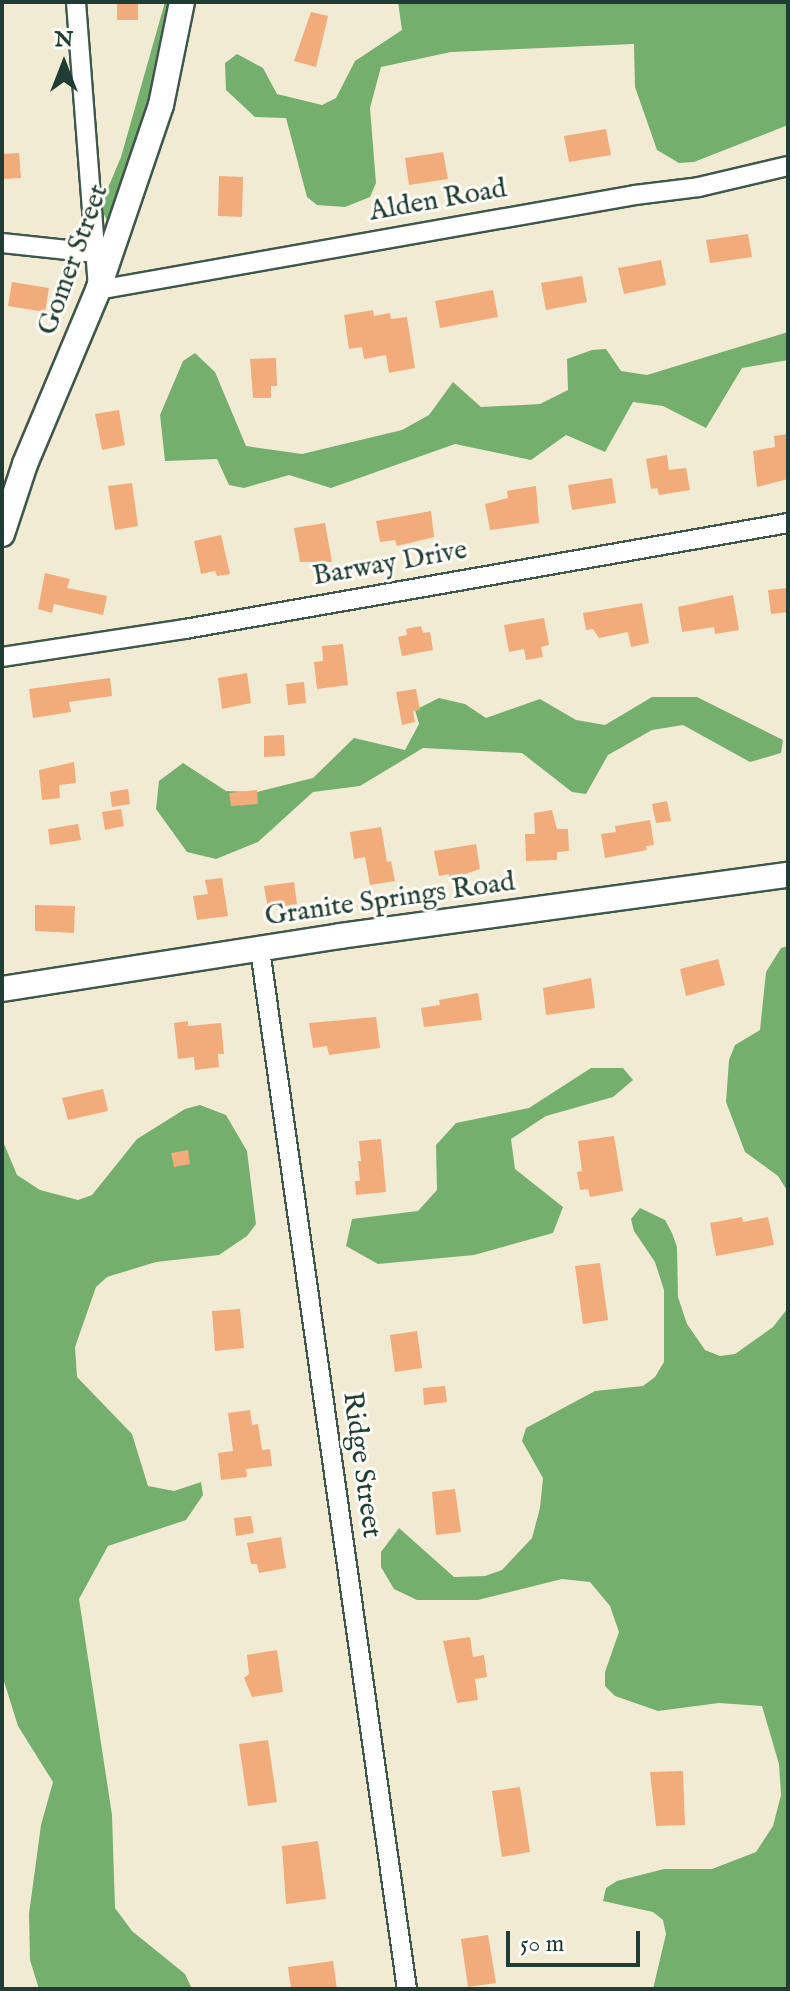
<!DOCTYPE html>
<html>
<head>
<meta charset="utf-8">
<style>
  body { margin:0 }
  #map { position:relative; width:790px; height:1991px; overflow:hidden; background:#f2ebd3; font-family:"IM FELL English",serif }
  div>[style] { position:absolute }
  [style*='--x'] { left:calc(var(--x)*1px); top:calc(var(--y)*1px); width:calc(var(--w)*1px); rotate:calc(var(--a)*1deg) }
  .forest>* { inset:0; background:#75af6e }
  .building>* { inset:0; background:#f2ab7b }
  .roads { filter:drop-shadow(2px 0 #3f574c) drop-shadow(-2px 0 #3f574c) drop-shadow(0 2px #3f574c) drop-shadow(0 -2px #3f574c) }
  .minor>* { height:18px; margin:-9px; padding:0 9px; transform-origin:9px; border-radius:9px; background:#fff }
  .tertiary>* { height:24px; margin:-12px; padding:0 12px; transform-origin:12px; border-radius:12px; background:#fff }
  span { translate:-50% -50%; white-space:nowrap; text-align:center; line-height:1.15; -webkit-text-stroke:6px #fdfcf7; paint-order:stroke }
  .street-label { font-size:28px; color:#1f3d34 }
  .frame { position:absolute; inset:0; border:4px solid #1f3d34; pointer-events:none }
  .north { position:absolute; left:24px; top:24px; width:80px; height:80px; -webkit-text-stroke:6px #fdfcf7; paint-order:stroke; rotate:0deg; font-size:22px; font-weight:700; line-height:32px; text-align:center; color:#1f3d34 }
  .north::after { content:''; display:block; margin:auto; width:28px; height:36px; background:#1f3d34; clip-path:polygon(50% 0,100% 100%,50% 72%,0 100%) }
  .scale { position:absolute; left:506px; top:1931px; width:134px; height:36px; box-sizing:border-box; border:4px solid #1f3d34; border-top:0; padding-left:10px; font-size:24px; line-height:28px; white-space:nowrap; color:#1f3d34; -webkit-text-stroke:6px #fdfcf7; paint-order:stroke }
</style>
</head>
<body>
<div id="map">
  <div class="forest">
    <div style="clip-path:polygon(165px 2px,175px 2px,171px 29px,124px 189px,109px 224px,102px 211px,105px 195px,121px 157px)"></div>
    <div style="clip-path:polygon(398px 2px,788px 2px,788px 125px,694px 162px,679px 163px,657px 150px,635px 87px,634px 44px,451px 52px,381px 67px,370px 108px,376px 183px,370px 197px,345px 207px,317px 205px,307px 197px,286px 118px,255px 117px,226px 90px,225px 63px,237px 54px,263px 68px,277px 94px,322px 105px,336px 98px,355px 61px,402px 30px)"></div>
    <div style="clip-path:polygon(788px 332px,788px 360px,742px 368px,706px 428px,663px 406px,633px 402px,605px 452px,566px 435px,531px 460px,455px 444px,331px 488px,289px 475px,244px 488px,229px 485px,217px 459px,165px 461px,160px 415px,183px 361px,195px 353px,215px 372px,246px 446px,302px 454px,402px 430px,429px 415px,453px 382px,481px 407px,540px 404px,568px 390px,567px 359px,592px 350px,606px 349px,621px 371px,647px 375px)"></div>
    <div style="clip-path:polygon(652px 697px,697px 697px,783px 740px,781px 753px,750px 762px,683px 725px,652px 730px,608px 755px,586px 794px,572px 792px,522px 753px,423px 748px,360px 786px,313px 792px,258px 842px,216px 859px,187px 852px,156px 809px,159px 781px,183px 763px,226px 791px,257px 792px,313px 778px,354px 738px,405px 750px,419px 724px,415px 710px,439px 698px,465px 704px,486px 718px,540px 699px,576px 720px,605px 725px)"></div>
    <div style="clip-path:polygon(788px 946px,788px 1192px,778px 1176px,745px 1152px,726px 1102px,729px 1060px,735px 1045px,760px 1030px,766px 972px,781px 948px)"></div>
    <div style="clip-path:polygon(591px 1068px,623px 1068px,633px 1080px,613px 1097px,546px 1116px,511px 1139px,515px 1169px,563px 1207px,553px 1233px,474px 1255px,378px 1264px,346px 1246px,352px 1219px,418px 1211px,437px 1190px,436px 1145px,456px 1123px,529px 1108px)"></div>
    <div style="clip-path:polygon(200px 1105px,226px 1115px,247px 1151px,256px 1224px,247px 1236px,219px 1255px,156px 1262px,107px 1277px,96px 1287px,75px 1347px,77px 1377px,132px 1434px,148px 1486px,174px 1491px,201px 1482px,203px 1495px,186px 1520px,108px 1546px,79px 1599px,112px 1815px,115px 1908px,132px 1931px,185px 1974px,192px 1989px,39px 1989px,30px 1960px,29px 1914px,41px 1825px,53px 1782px,18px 1726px,2px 1675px,2px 1139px,17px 1175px,40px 1190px,78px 1200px,92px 1195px,137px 1139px,185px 1109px)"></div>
    <div style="clip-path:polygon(640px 1208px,665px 1220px,672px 1233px,677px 1247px,678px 1297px,687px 1324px,705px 1350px,720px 1356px,735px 1354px,773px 1327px,788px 1308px,788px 1989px,653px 1989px,666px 1934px,663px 1920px,653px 1912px,603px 1901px,606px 1888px,617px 1881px,664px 1869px,712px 1869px,756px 1852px,773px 1826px,781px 1795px,779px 1764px,762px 1706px,719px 1703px,658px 1711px,615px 1696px,605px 1686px,605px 1672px,619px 1632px,610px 1606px,590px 1582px,562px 1579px,478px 1600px,417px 1600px,394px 1589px,381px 1567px,381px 1552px,399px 1528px,454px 1577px,485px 1576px,502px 1570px,532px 1538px,540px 1508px,543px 1478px,522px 1441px,526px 1428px,595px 1391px,643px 1386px,655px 1377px,664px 1362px,664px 1290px,655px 1262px,634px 1231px,631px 1219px)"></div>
  </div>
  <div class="building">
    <div style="clip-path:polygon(117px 2px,138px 2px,138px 20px,117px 20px)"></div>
    <div style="clip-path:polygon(311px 12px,328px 16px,316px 67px,294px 61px)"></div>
    <div style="clip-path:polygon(606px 129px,611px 155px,569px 162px,564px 136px)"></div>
    <div style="clip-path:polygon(443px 152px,448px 179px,409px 185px,405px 158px)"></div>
    <div style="clip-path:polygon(19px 153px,21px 178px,2px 179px,2px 154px)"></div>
    <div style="clip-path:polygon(219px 176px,243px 177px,242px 217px,218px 216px)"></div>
    <div style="clip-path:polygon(748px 234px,752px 257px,710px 263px,706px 240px)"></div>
    <div style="clip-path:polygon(661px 260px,666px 285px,624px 294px,618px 268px)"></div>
    <div style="clip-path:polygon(582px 276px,587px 302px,546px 310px,541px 283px)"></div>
    <div style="clip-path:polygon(12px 282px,49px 288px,45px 312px,8px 306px)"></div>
    <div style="clip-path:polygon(493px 290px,498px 317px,440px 328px,435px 301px)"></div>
    <div style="clip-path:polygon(373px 310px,374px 316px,390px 313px,391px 319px,407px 317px,415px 368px,389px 373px,386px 355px,364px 359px,362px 347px,349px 349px,344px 315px)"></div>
    <div style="clip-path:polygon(276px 358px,277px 386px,271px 386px,271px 398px,253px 398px,250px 359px)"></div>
    <div style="clip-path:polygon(119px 410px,125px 445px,102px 450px,95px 414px)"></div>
    <div style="clip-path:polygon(788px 434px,788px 479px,757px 487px,753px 451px,775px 447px,774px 436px)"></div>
    <div style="clip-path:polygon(667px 455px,669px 470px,686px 468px,690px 490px,659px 495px,657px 488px,651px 489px,646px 459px)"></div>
    <div style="clip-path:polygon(612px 478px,616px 503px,572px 510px,568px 485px)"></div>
    <div style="clip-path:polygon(132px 483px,138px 526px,115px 530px,108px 486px)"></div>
    <div style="clip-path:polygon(536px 486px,539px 523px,490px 530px,485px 504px,508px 498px,507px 491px)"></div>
    <div style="clip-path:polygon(431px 511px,434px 537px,397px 546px,395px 540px,380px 542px,376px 521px)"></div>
    <div style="clip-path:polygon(325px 523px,332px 562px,300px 562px,294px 528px)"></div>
    <div style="clip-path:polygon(221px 535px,230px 574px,217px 576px,215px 571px,201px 574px,194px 541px)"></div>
    <div style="clip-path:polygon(45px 573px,70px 579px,67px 588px,107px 596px,103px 615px,54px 604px,52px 613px,38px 609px)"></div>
    <div style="clip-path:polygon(788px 588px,788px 612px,771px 614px,768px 590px)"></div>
    <div style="clip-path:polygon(733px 595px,739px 630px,715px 634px,714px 627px,682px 632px,678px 607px)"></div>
    <div style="clip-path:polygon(642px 603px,649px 643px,631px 647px,628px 632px,599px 638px,593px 629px,586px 630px,583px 613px)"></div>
    <div style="clip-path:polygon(544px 618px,549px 645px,541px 647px,543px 657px,526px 660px,524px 649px,509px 652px,504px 625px)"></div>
    <div style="clip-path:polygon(421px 626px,423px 633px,430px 632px,433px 650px,402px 656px,398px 637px,407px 635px,406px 629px)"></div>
    <div style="clip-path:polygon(343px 644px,348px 685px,317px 689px,314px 662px,323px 661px,322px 646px)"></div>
    <div style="clip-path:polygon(247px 673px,251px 703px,222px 709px,218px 678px)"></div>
    <div style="clip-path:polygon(110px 678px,112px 696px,69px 702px,71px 712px,33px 718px,29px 689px)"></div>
    <div style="clip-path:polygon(304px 682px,306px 703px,288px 705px,286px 684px)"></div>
    <div style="clip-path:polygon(416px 689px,420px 710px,413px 711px,415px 722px,402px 725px,396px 692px)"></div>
    <div style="clip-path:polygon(284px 735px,285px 756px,264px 757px,264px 736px)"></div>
    <div style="clip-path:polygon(74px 762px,76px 783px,59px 785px,60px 798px,42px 800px,39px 770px)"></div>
    <div style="clip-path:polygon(128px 789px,130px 804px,112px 807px,110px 792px)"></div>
    <div style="clip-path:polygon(257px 790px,258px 804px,231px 806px,229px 793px)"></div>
    <div style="clip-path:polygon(667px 801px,671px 821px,656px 823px,652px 804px)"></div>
    <div style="clip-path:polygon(121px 809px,124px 826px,105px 830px,102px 812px)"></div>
    <div style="clip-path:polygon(552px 810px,557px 829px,568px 829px,569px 851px,557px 852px,557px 860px,526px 861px,525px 834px,535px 834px,534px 813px)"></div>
    <div style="clip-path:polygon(650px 820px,654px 845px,646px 846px,647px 850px,605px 858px,601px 834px,616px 832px,615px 826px)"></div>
    <div style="clip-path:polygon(78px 824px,81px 840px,50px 845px,48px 829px)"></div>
    <div style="clip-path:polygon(381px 827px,387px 862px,391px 861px,395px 881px,370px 885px,365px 857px,354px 859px,350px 832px)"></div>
    <div style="clip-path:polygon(476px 844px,480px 869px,450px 879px,449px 874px,439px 876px,434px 851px)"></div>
    <div style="clip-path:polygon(222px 878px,228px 916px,197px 920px,193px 896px,208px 894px,205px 880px)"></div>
    <div style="clip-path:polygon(294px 882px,297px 904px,268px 909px,264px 886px)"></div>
    <div style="clip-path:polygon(35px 905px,75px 906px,74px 933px,35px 931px)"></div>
    <div style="clip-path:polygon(718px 959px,725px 985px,686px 996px,680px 969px)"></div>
    <div style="clip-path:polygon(591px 978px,595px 1008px,546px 1015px,543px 988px)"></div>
    <div style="clip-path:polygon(478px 993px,482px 1020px,424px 1027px,421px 1008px,440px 1005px,439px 1000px)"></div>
    <div style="clip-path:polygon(376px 1017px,380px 1048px,329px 1055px,327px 1046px,313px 1048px,309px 1023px)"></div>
    <div style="clip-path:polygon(188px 1021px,188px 1026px,221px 1023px,224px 1054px,218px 1054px,219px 1067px,195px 1070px,194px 1057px,178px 1059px,174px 1023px)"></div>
    <div style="clip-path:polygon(103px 1089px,108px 1111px,68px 1120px,62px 1098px)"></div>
    <div style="clip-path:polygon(614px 1136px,623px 1191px,590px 1197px,588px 1189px,580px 1190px,577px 1172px,582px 1171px,578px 1141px)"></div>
    <div style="clip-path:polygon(381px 1139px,386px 1192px,356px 1195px,355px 1181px,360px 1181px,358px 1161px,361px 1161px,359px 1141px)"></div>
    <div style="clip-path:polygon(188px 1150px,190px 1164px,174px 1167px,171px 1153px)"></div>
    <div style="clip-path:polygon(742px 1217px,743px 1222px,768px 1217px,774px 1245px,716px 1256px,710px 1223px)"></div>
    <div style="clip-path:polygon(600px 1263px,608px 1320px,583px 1324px,575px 1266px)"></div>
    <div style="clip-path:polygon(240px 1309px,244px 1348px,215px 1351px,212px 1311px)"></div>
    <div style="clip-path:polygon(417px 1331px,422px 1368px,395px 1372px,390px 1335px)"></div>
    <div style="clip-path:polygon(445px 1386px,447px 1402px,424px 1405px,423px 1388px)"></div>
    <div style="clip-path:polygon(250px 1410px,252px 1425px,258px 1424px,262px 1450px,270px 1449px,272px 1466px,246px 1469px,247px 1477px,221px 1480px,218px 1453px,233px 1451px,228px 1413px)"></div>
    <div style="clip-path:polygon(455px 1489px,461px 1532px,436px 1535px,432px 1492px)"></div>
    <div style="clip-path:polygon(251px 1516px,254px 1533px,236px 1536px,234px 1518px)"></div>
    <div style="clip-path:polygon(281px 1537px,286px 1568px,259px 1573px,257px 1564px,251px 1564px,247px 1543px)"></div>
    <div style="clip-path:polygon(470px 1637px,473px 1657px,484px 1655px,487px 1677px,475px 1679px,478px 1700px,457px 1703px,443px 1641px)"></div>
    <div style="clip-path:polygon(277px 1650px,283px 1692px,252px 1697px,244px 1678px,249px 1674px,247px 1655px)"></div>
    <div style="clip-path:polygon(268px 1740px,277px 1802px,248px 1806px,239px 1744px)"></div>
    <div style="clip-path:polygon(683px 1771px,685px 1825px,656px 1826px,650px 1772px)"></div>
    <div style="clip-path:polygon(520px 1787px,530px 1852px,502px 1857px,492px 1791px)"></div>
    <div style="clip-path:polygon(318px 1841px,326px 1899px,286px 1904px,282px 1846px)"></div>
    <div style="clip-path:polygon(488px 1935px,496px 1983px,468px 1987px,461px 1939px)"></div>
    <div style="clip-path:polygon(333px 1961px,337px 1989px,291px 1989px,288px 1967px)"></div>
  </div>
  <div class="roads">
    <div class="minor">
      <div style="--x:76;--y:2;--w:289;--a:85.6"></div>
      <div style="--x:98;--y:290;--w:545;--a:-10.03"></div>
      <div style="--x:635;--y:195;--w:64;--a:-7.1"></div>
      <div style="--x:699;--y:187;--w:91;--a:-13.3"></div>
      <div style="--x:2;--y:243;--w:94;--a:6.1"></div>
      <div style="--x:2;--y:657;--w:185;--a:-8.7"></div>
      <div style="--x:185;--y:629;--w:612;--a:-9.97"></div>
      <div style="--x:260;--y:950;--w:1049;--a:81.95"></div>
    </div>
    <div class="tertiary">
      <div style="--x:2;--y:534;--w:74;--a:-71.8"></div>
      <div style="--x:25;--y:464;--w:189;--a:-67.2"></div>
      <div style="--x:98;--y:290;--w:195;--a:-71.2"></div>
      <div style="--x:161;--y:105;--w:105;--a:-78.5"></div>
      <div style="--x:2;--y:989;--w:342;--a:-8.9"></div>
      <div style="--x:340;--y:936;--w:452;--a:-7.8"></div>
    </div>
  </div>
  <div class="street-label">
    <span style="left:438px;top:201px;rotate:-10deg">Alden Road</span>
    <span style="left:74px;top:260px;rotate:-70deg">Gomer Street</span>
    <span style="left:390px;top:564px;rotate:-10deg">Barway Drive</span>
    <span style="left:390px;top:900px;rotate:-8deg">Granite Springs Road</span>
    <span style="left:361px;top:1465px;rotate:82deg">Ridge Street</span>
  </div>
  <div class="frame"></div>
  <div class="north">N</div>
  <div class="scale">50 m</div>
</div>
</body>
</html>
